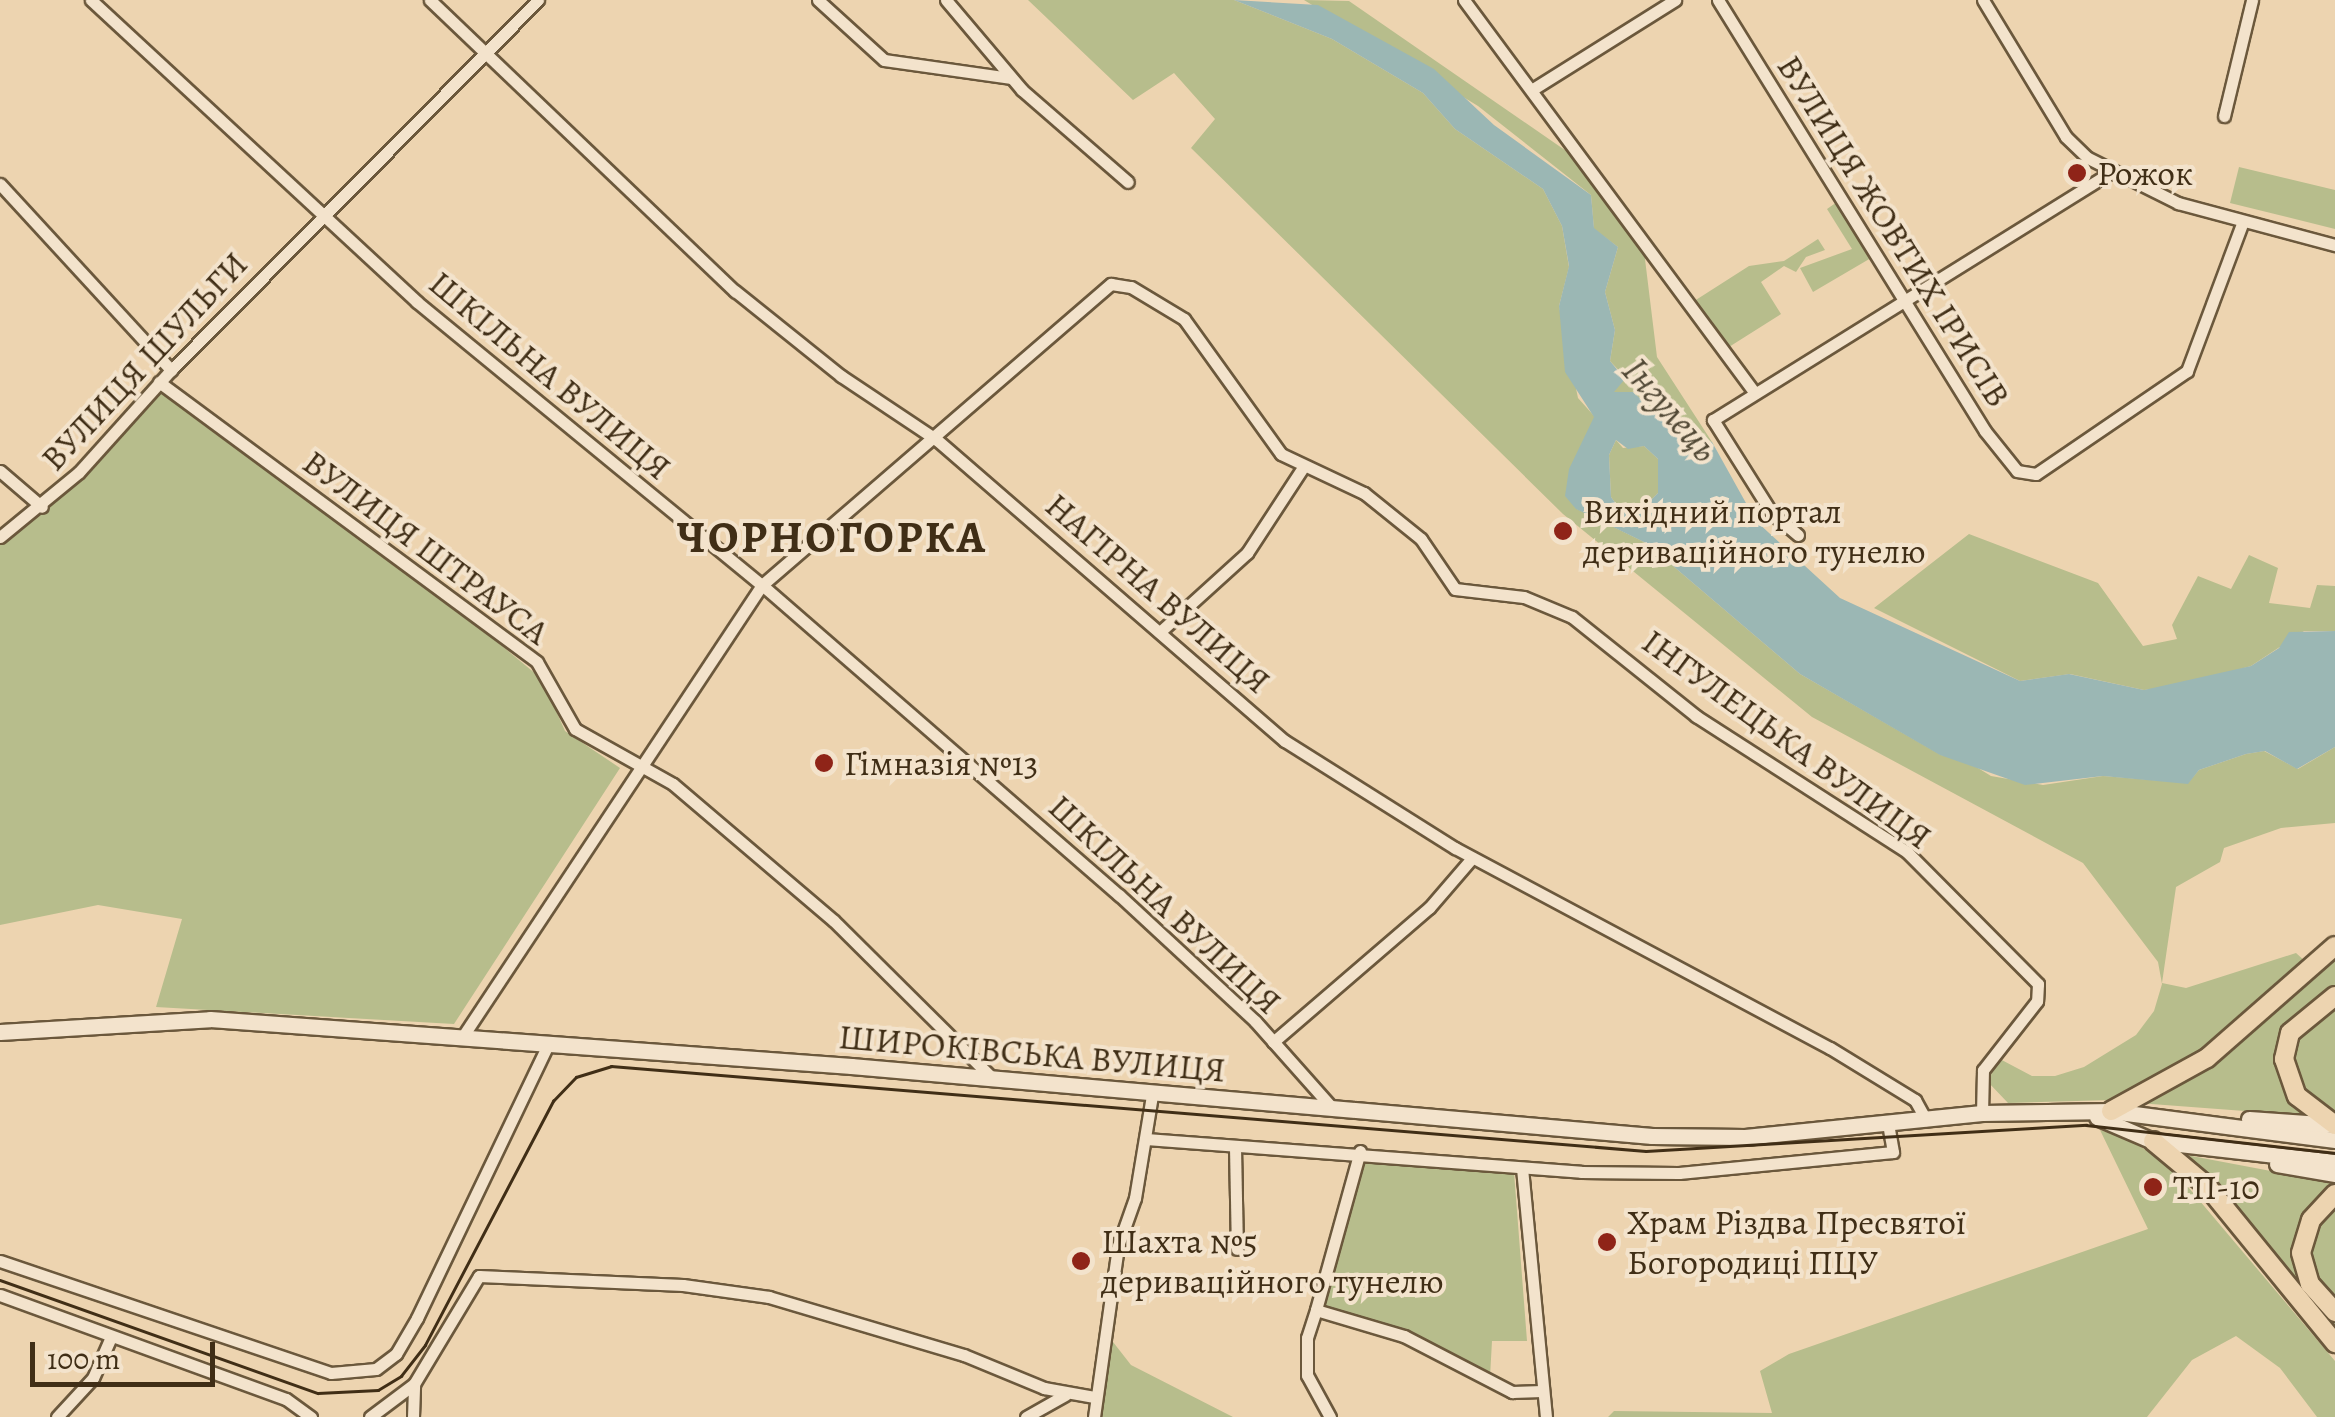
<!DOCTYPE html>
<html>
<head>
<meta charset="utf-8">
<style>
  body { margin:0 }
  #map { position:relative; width:2335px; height:1417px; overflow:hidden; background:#edd4b0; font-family:Alegreya,serif }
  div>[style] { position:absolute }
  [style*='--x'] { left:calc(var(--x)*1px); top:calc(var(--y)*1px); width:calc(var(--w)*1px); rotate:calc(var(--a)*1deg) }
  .green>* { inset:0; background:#b7bd8c }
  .water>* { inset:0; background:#9bb7b4 }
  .roads { filter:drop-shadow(2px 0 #6b583c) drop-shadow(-2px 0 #6b583c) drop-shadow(0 2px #6b583c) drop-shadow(0 -2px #6b583c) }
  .street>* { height:11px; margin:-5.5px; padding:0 5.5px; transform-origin:5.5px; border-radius:5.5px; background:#f3e3cc }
  .secondary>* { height:15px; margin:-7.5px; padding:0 7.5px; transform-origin:7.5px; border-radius:7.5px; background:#f3e3cc }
  .primary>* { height:18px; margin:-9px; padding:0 9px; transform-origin:9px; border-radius:9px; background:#edd4b0 }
  .tram>* { height:2.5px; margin:-1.25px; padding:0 1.25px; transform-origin:1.25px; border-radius:1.25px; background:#402e16 }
  .dots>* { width:28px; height:28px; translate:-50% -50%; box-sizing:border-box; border:5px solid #f3e3cc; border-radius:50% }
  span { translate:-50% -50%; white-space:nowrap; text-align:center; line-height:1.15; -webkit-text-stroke:8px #f3e3cc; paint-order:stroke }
  .poi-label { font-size:35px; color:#402e16 }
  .left { translate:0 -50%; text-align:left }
  .street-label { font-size:35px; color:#402e16 }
  .water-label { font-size:38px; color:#524936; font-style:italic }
  .district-label { font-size:45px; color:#402e16; font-weight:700; letter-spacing:2.5px }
  .scale { position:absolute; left:30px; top:1342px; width:185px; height:45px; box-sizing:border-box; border:5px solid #402e16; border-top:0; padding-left:12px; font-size:30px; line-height:35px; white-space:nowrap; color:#402e16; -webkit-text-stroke:8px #f3e3cc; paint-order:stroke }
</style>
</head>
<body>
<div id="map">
  <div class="green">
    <div style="clip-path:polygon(1028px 0,1234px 0,1332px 39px,1423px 93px,1455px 129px,1543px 189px,1562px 226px,1569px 267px,1559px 306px,1578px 398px,1595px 417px,1568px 477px,1577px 509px,1646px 543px,1800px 674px,1941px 755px,1965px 760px,1991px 776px,2043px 785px,2103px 776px,2188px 783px,2199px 770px,2246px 754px,2264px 751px,2298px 769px,2335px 747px,2335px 823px,2281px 828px,2224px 848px,2220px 862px,2176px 887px,2162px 983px,2186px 988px,2296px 953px,2306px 962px,2236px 1029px,2175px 1071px,2112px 1100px,2008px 1103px,1988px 1082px,1998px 1058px,2032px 1076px,2055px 1076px,2084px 1067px,2136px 1035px,2154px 1011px,2162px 984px,2158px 962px,2083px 863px,1812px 717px,1563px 514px,1191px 148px,1215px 119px,1174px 73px,1133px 100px)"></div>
    <div style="clip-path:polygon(1304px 0,1349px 1px,1572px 155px,1644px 251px,1657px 357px,1712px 442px,1681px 435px,1633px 392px,1613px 392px,1624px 376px,1610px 361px,1615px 330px,1605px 292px,1618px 247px,1594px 229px,1591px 195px,1478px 106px)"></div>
    <div style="clip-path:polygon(2239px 167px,2335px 190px,2335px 229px,2230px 203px)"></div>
    <div style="clip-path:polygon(1837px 202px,1871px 258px,1813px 292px,1800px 268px,1852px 249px,1827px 209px)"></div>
    <div style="clip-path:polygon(1818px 239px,1825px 250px,1806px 257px,1796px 272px,1784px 266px,1761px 282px,1781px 314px,1721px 352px,1688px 305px,1749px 266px,1784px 261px)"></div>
    <div style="clip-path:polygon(160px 390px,468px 618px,542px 679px,565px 731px,620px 768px,454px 1024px,156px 1007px,182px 919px,98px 905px,0 925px,0 542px,81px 476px)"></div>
    <div style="clip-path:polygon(1616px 440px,1623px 448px,1644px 446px,1658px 459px,1658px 493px,1642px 509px,1619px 508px,1611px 497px,1609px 455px)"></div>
    <div style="clip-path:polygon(1969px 534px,2098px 583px,2143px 646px,2177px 639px,2172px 625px,2198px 576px,2231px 589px,2249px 555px,2278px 568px,2269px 603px,2310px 608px,2317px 585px,2335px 586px,2335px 631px,2304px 631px,2251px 666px,2185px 685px,2144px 690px,2070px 674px,2020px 681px,1874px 608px)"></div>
    <div style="clip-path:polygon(2335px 953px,2335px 991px,2280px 1045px,2311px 1116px,2138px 1103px)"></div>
    <div style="clip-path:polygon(2335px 1001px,2335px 1117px,2302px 1095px,2289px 1059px,2293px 1036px)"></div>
    <div style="clip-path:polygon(2100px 1130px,2131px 1140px,2172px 1168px,2335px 1361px,2335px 1417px,2317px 1417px,2280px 1368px,2236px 1336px,2192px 1360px,2147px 1417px,1608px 1417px,1614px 1411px,1772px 1413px,1760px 1371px,1789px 1354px,2148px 1229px)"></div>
    <div style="clip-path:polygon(2181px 1154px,2335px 1183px,2297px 1253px,2335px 1318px,2335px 1336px)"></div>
    <div style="clip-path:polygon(1363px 1155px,1514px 1172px,1527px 1341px,1492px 1341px,1490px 1377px,1405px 1331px,1322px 1306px)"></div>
    <div style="clip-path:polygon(2335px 1199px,2335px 1307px,2307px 1266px,2315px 1222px)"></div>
    <div style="clip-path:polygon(1106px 1333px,1131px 1365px,1233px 1417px,1094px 1417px)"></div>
  </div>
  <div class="water">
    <div style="clip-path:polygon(evenodd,1234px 0,1318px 5px,1434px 69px,1494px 125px,1591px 195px,1594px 228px,1618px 247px,1605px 292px,1615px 330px,1610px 361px,1625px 379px,1614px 392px,1633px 392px,1681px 435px,1712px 442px,1756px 521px,1840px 598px,2020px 681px,2069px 674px,2144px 690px,2251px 666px,2279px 648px,2289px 632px,2335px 631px,2335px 747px,2297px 769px,2265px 751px,2246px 754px,2199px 770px,2188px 784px,2103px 776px,2025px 785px,1940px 755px,1800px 674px,1646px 543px,1576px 509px,1565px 496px,1569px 469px,1594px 417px,1565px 372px,1559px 306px,1569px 266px,1562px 226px,1543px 189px,1455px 129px,1423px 93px,1332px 39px,1234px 0,1616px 440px,1628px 449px,1644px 446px,1658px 459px,1658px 493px,1642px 509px,1619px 508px,1611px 497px,1609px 455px,1616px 440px)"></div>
  </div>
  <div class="roads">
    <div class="street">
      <div style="--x:91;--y:0;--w:444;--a:42.8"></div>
      <div style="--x:417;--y:302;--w:446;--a:39.4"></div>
      <div style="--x:762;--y:585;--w:473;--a:41"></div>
      <div style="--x:1119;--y:895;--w:185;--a:42.8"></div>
      <div style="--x:1255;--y:1021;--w:118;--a:48.4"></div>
      <div style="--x:430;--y:0;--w:422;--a:43.7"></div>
      <div style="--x:735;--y:291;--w:136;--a:38.7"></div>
      <div style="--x:841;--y:376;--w:115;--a:33.7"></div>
      <div style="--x:937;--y:440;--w:460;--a:40.9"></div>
      <div style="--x:1285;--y:741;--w:201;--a:32.2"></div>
      <div style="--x:1455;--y:848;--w:425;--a:28.1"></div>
      <div style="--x:1830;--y:1048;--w:100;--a:31.5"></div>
      <div style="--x:1915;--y:1100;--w:23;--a:61"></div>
      <div style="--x:818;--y:0;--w:89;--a:42.3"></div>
      <div style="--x:884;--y:60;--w:127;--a:8.1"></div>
      <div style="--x:946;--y:0;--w:118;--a:49.8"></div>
      <div style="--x:1022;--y:90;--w:140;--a:41"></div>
      <div style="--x:1464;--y:0;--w:488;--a:53.5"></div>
      <div style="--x:1718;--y:0;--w:507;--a:58.22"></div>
      <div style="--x:1985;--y:431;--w:51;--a:51.3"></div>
      <div style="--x:2017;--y:471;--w:19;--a:9"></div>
      <div style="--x:2036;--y:474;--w:183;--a:-34.3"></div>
      <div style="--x:2187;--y:371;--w:157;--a:-69.5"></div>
      <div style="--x:1983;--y:0;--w:160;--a:58.8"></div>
      <div style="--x:2066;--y:137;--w:30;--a:44"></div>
      <div style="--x:2088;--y:158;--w:101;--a:26.6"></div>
      <div style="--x:2178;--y:203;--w:163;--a:15"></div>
      <div style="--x:1533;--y:89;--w:168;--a:-32.1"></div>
      <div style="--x:2224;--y:116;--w:119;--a:-76.4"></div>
      <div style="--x:0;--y:184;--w:253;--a:47.4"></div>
      <div style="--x:159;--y:382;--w:470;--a:36.5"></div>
      <div style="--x:537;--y:662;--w:77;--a:60.4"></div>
      <div style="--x:575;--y:729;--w:112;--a:29.3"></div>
      <div style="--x:673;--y:784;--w:211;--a:40.4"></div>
      <div style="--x:834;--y:921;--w:223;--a:44.8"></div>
      <div style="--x:0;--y:471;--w:55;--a:40.6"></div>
      <div style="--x:1798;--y:535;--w:35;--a:-140"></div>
      <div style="--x:1771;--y:512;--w:109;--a:-122.2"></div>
      <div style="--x:1713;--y:420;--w:471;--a:-31.9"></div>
      <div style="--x:0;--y:537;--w:102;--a:-39.4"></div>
      <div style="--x:79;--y:472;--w:137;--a:-48"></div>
      <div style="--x:171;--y:370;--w:521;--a:-45.23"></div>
      <div style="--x:1162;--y:630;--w:115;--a:-42.2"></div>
      <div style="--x:1247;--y:553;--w:100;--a:-56.8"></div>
      <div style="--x:463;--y:1036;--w:541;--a:-56.46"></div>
      <div style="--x:762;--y:585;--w:461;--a:-40.8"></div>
      <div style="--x:1111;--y:284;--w:20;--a:9"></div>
      <div style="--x:1131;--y:287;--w:62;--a:31.1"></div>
      <div style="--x:1184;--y:319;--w:166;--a:54.3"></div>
      <div style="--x:1281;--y:454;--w:92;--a:25.2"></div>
      <div style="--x:1364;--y:493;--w:73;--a:38.9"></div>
      <div style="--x:1421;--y:539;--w:60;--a:55.8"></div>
      <div style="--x:1455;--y:589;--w:69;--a:6.6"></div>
      <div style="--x:1524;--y:597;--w:52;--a:22.6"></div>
      <div style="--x:1572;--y:617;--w:159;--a:38.6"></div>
      <div style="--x:1696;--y:716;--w:251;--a:32.8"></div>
      <div style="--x:1907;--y:852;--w:186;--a:45.2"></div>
      <div style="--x:2038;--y:984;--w:17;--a:93"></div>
      <div style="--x:2037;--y:1001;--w:88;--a:128"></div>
      <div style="--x:1983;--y:1070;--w:43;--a:91.3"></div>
      <div style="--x:1273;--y:1042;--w:206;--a:-40.7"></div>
      <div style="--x:1429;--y:908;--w:66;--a:-49.3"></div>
      <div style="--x:1146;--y:1139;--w:436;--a:4.3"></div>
      <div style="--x:1581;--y:1172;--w:98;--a:0.6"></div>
      <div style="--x:1679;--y:1173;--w:215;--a:-5.6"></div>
      <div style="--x:1893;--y:1152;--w:28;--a:-100"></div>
      <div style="--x:1235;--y:1147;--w:102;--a:88.9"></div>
      <div style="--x:1360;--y:1151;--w:165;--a:105.5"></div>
      <div style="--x:1316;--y:1310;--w:92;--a:16.5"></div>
      <div style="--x:1404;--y:1336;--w:122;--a:27.4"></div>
      <div style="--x:1512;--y:1392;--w:30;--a:-2"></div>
      <div style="--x:1522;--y:1168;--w:250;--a:84.5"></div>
      <div style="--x:0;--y:1261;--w:349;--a:18.7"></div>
      <div style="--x:331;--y:1373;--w:45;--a:-5.1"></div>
      <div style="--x:376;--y:1369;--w:25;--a:-37"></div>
      <div style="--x:396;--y:1354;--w:42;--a:-59.7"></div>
      <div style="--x:417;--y:1318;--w:305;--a:-64.4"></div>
      <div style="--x:0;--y:1295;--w:304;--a:20"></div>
      <div style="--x:286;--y:1399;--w:31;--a:36"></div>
      <div style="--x:1316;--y:1310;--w:29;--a:108"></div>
      <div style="--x:1307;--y:1338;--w:37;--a:90"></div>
      <div style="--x:1307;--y:1375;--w:48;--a:61.3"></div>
      <div style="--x:57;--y:1417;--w:53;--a:-47.3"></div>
      <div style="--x:93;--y:1378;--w:45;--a:-66.3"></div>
      <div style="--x:370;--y:1417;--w:55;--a:-36.9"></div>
      <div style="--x:413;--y:1417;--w:33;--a:-88"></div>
      <div style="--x:414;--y:1384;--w:126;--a:-59"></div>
      <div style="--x:479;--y:1276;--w:204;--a:2.5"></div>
      <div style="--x:683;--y:1285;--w:87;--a:7.9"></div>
      <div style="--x:769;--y:1297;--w:203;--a:16.6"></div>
      <div style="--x:964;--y:1355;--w:87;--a:22.4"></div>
      <div style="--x:1044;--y:1388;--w:51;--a:10.2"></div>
      <div style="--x:1026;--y:1417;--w:45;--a:-29.4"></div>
      <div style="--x:1094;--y:1417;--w:173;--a:-82"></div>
      <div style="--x:1118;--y:1246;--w:51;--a:-70.5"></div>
      <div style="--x:1135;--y:1198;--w:104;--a:-80.6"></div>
    </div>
    <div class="secondary">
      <div style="--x:0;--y:1032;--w:210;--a:-3.5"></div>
      <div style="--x:210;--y:1019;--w:643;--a:4.19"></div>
      <div style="--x:851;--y:1066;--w:804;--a:4.99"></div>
      <div style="--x:1652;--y:1136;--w:93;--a:0.6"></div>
      <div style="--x:1745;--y:1137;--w:238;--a:-5.8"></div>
      <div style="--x:1982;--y:1113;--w:129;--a:-0.9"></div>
      <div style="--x:2111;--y:1111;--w:226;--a:7.4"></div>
      <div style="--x:2097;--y:1117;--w:61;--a:23.2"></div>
      <div style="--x:2153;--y:1141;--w:183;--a:6.6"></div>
      <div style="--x:2249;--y:1119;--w:86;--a:4"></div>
      <div style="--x:2277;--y:1164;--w:59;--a:9.8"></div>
    </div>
    <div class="primary">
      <div style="--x:2335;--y:996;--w:58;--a:140.6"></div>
      <div style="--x:2290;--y:1033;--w:27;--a:103"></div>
      <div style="--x:2284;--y:1059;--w:39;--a:71"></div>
      <div style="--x:2297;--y:1096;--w:48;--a:37.3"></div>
      <div style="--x:2111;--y:1111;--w:110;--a:-28.9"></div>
      <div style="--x:2207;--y:1058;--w:170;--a:-41.2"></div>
      <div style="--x:2153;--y:1141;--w:70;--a:39.8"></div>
      <div style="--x:2207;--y:1186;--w:203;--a:50.8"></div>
      <div style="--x:2335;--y:1194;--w:35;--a:133"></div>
      <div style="--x:2311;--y:1220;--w:34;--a:107"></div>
      <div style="--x:2301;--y:1253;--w:32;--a:74"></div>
      <div style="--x:2310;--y:1284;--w:38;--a:48"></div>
    </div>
  </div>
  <div class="tram">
    <div style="--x:0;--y:1280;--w:337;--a:19.6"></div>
    <div style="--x:318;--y:1393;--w:60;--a:-2.9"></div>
    <div style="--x:378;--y:1390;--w:27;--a:-31"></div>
    <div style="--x:401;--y:1376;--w:39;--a:-52"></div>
    <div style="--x:425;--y:1345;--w:276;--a:-62.3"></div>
    <div style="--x:553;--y:1101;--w:33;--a:-46"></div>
    <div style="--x:576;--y:1077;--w:37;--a:-17"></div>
    <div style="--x:611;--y:1066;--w:1038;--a:4.69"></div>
    <div style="--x:1646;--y:1151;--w:441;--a:-3.4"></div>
    <div style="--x:2086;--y:1125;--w:251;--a:6.4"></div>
  </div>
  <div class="dots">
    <div style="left:2077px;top:173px;background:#8f2418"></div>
    <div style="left:1563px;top:531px;background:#8f2418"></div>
    <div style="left:824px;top:763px;background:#8f2418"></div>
    <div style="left:2153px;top:1187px;background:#8f2418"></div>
    <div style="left:1607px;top:1242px;background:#8f2418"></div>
    <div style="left:1081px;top:1261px;background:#8f2418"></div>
  </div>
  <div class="poi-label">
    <span class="left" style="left:2097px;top:173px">Рожок</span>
    <span class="left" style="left:1583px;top:531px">Вихідний портал<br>дериваційного тунелю</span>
    <span class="left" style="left:844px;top:763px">Гімназія №13</span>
    <span class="left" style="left:2173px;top:1187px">ТП-10</span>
    <span class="left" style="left:1627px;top:1242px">Храм Різдва Пресвятої<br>Богородиці ПЦУ</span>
    <span class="left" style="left:1101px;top:1261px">Шахта №5<br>дериваційного тунелю</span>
  </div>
  <div class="street-label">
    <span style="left:1894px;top:231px;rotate:58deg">ВУЛИЦЯ ЖОВТИХ ІРИСІВ</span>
    <span style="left:144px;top:361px;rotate:-47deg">ВУЛИЦЯ ШУЛЬГИ</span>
    <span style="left:550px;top:375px;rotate:40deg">ШКІЛЬНА ВУЛИЦЯ</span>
    <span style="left:426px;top:547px;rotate:37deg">ВУЛИЦЯ ШТРАУСА</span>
    <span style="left:1158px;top:593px;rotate:41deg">НАГІРНА ВУЛИЦЯ</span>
    <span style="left:1787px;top:739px;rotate:36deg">ІНГУЛЕЦЬКА ВУЛИЦЯ</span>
    <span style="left:1165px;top:904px;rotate:43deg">ШКІЛЬНА ВУЛИЦЯ</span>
    <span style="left:1032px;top:1053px;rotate:5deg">ШИРОКІВСЬКА ВУЛИЦЯ</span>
  </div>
  <div class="water-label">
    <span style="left:1670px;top:410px;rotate:49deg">Інгулець</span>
  </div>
  <div class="district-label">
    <span style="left:832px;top:538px">ЧОРНОГОРКА</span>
  </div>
  <div class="scale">100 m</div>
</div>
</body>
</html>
